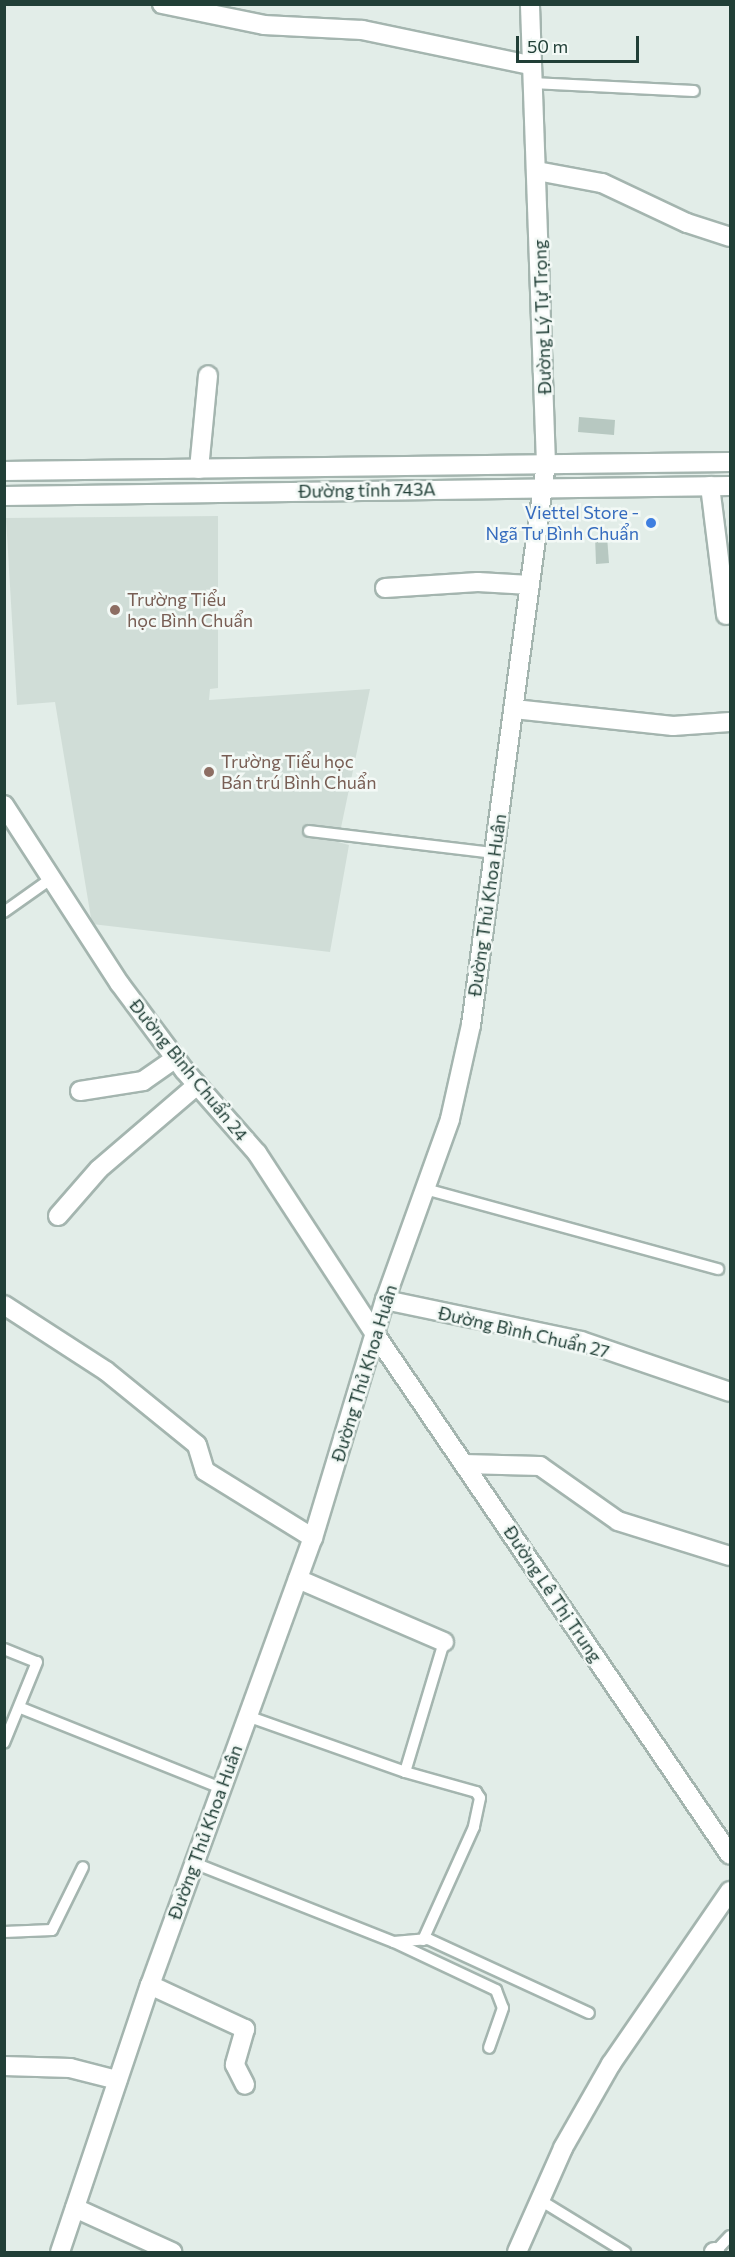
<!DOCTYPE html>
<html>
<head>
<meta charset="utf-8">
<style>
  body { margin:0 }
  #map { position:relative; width:735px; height:2257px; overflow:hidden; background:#e2ede8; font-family:Commissioner,sans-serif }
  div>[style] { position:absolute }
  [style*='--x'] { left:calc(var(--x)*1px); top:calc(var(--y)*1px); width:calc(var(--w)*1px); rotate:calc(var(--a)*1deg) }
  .built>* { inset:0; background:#d0ddd7 }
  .building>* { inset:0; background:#b7c8c1 }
  .roads { filter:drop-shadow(2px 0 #a4b5af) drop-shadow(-2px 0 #a4b5af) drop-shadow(0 2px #a4b5af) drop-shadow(0 -2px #a4b5af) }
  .lane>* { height:10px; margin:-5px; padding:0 5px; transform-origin:5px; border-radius:5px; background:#fff }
  .street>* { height:18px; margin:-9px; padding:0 9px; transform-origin:9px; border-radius:9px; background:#fff }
  .secondary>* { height:18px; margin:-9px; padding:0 9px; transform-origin:9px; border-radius:9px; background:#fff }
  .dots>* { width:16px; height:16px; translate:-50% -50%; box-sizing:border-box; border:3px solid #f3f9f6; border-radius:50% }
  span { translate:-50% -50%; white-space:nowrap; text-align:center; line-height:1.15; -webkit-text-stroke:5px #f3f9f6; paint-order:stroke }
  .street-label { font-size:18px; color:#213f37 }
  .shop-label { font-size:18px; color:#366cbe }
  .right { translate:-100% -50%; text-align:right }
  .education-label { font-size:18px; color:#785e54 }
  .left { translate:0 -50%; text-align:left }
  .frame { position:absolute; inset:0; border:6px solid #213f37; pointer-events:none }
  .scale { position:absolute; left:516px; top:36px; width:123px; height:27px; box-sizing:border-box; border:3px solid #213f37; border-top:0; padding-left:8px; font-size:18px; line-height:21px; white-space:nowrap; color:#213f37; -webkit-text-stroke:4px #f3f9f6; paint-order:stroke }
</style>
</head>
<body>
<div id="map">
  <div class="built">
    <div style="clip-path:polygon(218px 516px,218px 688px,210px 689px,209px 700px,370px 689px,338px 842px,349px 845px,330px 952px,92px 924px,55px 702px,17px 705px,6px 518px)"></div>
  </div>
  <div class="building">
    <div style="clip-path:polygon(579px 417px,615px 420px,614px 435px,578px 432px)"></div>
    <div style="clip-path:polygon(595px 536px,607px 536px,609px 563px,596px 564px)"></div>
  </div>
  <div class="roads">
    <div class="lane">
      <div style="--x:532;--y:83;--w:162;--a:2.8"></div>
      <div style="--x:309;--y:831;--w:186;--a:6.8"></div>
      <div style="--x:4;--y:912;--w:59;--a:-35.3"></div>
      <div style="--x:425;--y:1189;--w:304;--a:15.3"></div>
      <div style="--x:4;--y:1649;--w:35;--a:22"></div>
      <div style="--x:37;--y:1662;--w:87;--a:112.2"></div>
      <div style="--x:21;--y:1708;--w:215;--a:21.8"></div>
      <div style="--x:247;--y:1716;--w:168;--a:19.5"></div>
      <div style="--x:405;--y:1772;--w:136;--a:-73.3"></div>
      <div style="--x:405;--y:1772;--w:74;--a:15.7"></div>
      <div style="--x:476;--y:1792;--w:7;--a:56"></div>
      <div style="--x:480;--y:1798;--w:30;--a:102"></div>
      <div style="--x:474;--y:1827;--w:124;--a:114.3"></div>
      <div style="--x:194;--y:1863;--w:215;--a:21.6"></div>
      <div style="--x:394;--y:1942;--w:34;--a:-5"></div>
      <div style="--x:428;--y:1939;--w:177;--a:24.7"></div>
      <div style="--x:4;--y:1932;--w:48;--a:-2.4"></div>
      <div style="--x:52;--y:1930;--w:70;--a:-63.8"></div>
      <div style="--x:394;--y:1942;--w:113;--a:25.2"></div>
      <div style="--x:496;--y:1990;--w:19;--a:69"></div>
      <div style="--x:503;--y:2008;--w:42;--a:109.3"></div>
      <div style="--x:540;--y:2200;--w:100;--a:31.5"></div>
      <div style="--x:715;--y:2252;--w:22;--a:-47"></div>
    </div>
    <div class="street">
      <div style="--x:162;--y:4;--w:104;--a:11.6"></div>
      <div style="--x:264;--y:25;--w:98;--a:2.9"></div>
      <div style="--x:362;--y:30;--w:172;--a:11.8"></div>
      <div style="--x:537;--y:171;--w:66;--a:10.5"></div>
      <div style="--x:602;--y:183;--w:94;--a:25.2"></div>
      <div style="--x:687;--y:223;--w:45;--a:18"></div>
      <div style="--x:199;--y:469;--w:94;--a:-84.5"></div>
      <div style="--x:710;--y:486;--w:130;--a:82.9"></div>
      <div style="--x:385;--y:588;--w:93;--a:-3.7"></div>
      <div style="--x:478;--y:582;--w:52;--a:3.3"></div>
      <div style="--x:514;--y:709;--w:160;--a:6.1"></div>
      <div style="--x:673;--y:726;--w:57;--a:-4"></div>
      <div style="--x:4;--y:805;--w:213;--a:57.1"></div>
      <div style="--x:120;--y:984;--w:107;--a:53.3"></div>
      <div style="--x:184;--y:1070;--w:111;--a:48.7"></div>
      <div style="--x:257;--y:1153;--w:216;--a:56.9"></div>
      <div style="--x:80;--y:1091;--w:64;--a:-9"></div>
      <div style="--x:143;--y:1081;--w:40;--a:-34.9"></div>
      <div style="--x:58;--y:1216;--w:62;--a:-48.9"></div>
      <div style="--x:99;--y:1169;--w:129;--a:-40.6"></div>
      <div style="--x:385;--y:1300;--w:200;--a:11.8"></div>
      <div style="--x:581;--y:1341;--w:157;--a:18.9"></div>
      <div style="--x:4;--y:1305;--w:121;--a:32.9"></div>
      <div style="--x:106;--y:1371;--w:117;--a:39.1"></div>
      <div style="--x:197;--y:1445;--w:27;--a:73"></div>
      <div style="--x:205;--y:1471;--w:127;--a:31.8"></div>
      <div style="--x:464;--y:1464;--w:76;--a:1.5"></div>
      <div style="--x:540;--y:1466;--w:95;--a:35.2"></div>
      <div style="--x:618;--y:1521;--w:117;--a:17.4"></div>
      <div style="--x:298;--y:1579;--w:159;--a:23.3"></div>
      <div style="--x:150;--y:1985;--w:105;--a:24.9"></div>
      <div style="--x:245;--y:2029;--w:37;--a:106"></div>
      <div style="--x:235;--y:2065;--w:22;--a:63"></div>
      <div style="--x:4;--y:2066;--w:66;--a:1.7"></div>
      <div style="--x:70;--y:2068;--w:49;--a:14.3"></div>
      <div style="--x:75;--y:2208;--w:107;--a:24.4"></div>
      <div style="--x:517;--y:2252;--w:114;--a:-66.1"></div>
      <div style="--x:563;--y:2148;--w:97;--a:-60.3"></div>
      <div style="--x:611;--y:2064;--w:210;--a:-55.5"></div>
      <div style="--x:714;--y:2252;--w:1;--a:0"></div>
    </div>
    <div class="secondary">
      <div style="--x:4;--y:471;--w:726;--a:-0.71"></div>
      <div style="--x:4;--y:496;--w:726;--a:-0.79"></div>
      <div style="--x:375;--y:1334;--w:630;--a:55.73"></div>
      <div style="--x:60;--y:2252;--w:282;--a:-71.4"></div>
      <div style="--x:150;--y:1985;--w:476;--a:-70"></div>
      <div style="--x:313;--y:1538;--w:249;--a:-73.2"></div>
      <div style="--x:385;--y:1300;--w:192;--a:-70.2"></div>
      <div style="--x:450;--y:1119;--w:96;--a:-77.4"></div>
      <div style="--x:471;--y:1025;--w:566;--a:-82.39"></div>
      <div style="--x:546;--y:464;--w:460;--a:-92"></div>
    </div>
  </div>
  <div class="dots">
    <div style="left:651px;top:523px;background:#3f7fe0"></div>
    <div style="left:115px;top:610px;background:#8d6e63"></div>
    <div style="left:209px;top:772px;background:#8d6e63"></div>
  </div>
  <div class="street-label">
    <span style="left:542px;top:317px;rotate:-92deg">Đường Lý Tự Trọng</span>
    <span style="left:367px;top:490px;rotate:-1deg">Đường tỉnh 743A</span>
    <span style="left:487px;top:905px;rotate:-82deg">Đường Thủ Khoa Huân</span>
    <span style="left:189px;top:1070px;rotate:51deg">Đường Bình Chuẩn 24</span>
    <span style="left:524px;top:1332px;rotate:13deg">Đường Bình Chuẩn 27</span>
    <span style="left:364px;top:1373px;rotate:-73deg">Đường Thủ Khoa Huân</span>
    <span style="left:553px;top:1594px;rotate:56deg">Đường Lê Thị Trung</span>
    <span style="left:205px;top:1832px;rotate:-70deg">Đường Thủ Khoa Huân</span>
  </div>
  <div class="shop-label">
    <span class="right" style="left:639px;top:523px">Viettel Store -<br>Ngã Tư Bình Chuẩn</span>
  </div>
  <div class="education-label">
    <span class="left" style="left:127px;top:610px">Trường Tiểu<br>học Bình Chuẩn</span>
    <span class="left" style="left:221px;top:772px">Trường Tiểu học<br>Bán trú Bình Chuẩn</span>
  </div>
  <div class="frame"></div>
  <div class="scale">50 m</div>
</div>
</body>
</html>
